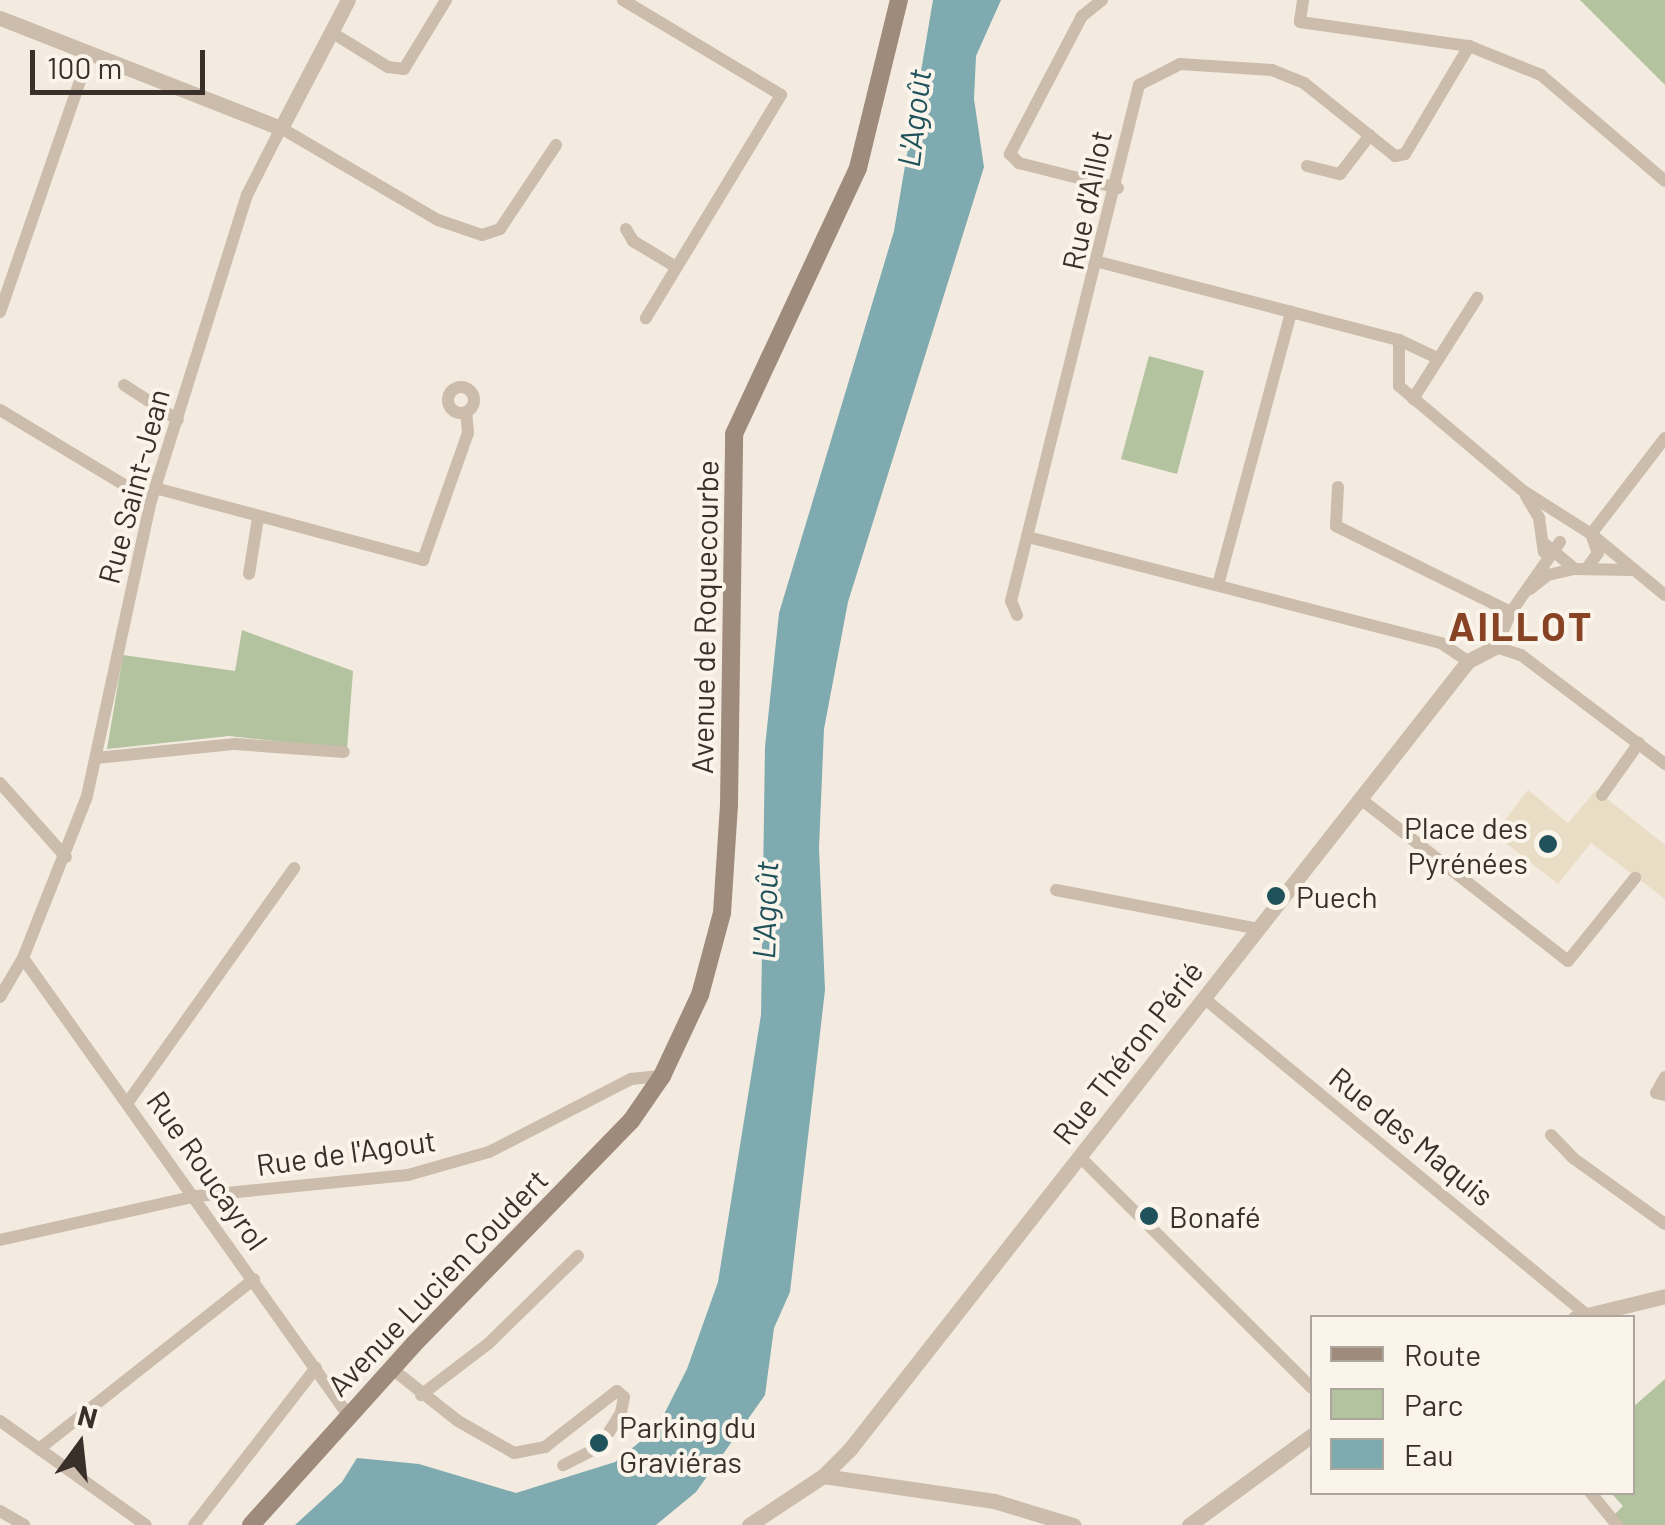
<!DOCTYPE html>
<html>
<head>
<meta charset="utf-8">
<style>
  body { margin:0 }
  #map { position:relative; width:1665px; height:1525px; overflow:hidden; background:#f3ebdf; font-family:Barlow,sans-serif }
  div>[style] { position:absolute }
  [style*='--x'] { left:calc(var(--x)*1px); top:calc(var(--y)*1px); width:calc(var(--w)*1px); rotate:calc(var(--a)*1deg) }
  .green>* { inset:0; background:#b3c29f }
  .plaza>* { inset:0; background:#eaddc6 }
  .water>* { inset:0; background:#7eaab0 }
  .minor>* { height:12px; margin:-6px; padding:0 6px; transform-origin:6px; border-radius:6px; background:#cbbcab }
  .minor>.ring { margin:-6px; padding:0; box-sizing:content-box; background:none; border:12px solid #cbbcab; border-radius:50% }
  .tertiary>* { height:15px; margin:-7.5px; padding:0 7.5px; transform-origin:7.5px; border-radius:7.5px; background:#cbbcab }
  .secondary>* { height:18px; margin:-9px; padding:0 9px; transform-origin:9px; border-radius:9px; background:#9f8b7c }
  .dots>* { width:28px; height:28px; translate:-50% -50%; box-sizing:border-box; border:5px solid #faf4eb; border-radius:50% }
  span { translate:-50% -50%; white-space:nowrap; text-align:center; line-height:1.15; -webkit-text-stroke:8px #faf4eb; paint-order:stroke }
  .street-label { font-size:30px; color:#39302a }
  .poi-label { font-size:30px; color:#39302a }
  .right { translate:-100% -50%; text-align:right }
  .left { translate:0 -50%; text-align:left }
  .water-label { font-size:32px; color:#1f525a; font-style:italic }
  .district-label { font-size:40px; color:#874324; font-weight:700; letter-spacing:2.5px }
  .legend { position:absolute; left:1310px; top:1315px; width:325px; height:180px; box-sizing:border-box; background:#faf4eb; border:2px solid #ada69e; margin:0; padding:12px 18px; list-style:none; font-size:30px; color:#39302a }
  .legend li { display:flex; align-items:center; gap:20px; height:50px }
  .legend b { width:50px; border:2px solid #ada69e }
  .north { position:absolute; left:30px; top:1395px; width:100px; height:100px; -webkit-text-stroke:8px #faf4eb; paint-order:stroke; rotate:15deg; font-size:28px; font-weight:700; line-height:40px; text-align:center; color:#39302a }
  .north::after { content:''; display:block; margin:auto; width:35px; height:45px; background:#39302a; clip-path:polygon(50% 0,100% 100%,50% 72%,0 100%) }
  .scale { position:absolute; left:30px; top:50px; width:175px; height:45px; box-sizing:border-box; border:5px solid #39302a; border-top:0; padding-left:12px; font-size:30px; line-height:35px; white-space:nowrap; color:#39302a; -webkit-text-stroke:8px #faf4eb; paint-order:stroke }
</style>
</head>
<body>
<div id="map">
  <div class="green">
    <div style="clip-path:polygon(1581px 0,1665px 0,1665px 85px,1580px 0)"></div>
    <div style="clip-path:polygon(1149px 356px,1204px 371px,1177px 474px,1121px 459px)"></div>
    <div style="clip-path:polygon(242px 630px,353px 671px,347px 749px,229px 736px,107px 749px,123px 655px,235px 671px)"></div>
    <div style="clip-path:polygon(1665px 1379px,1665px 1525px,1623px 1525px,1614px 1515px,1623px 1506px,1611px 1493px,1632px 1492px,1633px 1407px)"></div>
  </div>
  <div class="plaza">
    <div style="clip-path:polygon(1528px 790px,1568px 823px,1596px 790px,1665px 845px,1665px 899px,1591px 843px,1558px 884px,1494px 834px)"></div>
  </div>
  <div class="water">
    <div style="clip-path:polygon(933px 0,1001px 0,976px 56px,974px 99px,984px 167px,848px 602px,824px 729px,819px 848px,825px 990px,790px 1292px,774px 1328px,765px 1395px,696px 1492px,656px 1525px,295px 1525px,342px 1482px,357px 1458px,419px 1464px,516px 1493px,615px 1462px,657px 1428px,687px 1369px,718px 1282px,761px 1015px,765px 747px,779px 613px,894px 231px)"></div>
  </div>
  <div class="minor">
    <div style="--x:623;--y:0;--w:184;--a:31"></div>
    <div style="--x:781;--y:95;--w:261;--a:121.2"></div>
    <div style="--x:1102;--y:0;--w:26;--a:141"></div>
    <div style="--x:1082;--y:16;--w:156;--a:117.6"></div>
    <div style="--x:1010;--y:154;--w:13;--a:45"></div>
    <div style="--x:1019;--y:163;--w:102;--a:14.2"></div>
    <div style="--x:1303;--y:0;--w:22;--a:98"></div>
    <div style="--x:1300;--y:22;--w:171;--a:8.1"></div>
    <div style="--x:1469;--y:46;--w:78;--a:21.9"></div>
    <div style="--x:1541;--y:75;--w:163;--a:40.5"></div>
    <div style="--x:331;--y:32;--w:67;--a:31.6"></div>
    <div style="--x:388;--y:67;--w:16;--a:7"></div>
    <div style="--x:404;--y:69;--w:81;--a:-58.7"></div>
    <div style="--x:1307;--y:166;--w:34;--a:14"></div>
    <div style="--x:1340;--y:174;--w:49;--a:-52.4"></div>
    <div style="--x:626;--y:229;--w:14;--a:60"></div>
    <div style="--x:633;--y:241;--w:50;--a:31.2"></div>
    <div style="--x:1099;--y:262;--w:310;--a:14.6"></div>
    <div style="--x:1399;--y:340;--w:42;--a:25.3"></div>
    <div style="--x:0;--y:312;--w:272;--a:-70.9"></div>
    <div style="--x:1399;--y:340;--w:46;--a:90"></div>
    <div style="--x:1399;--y:386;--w:161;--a:40.2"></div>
    <div style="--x:1522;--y:490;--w:82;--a:32.5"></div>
    <div style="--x:1591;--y:534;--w:20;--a:70"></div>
    <div style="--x:1598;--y:553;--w:19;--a:126"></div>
    <div style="--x:124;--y:385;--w:64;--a:32.9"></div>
    <div class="ring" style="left:448px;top:387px;width:14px;height:14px"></div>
    <div style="--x:1413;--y:399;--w:120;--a:-57.6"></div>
    <div style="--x:0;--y:410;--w:176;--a:31.1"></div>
    <div style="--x:1665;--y:438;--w:121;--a:127.6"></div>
    <div style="--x:1591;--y:534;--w:96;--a:39.5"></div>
    <div style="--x:1338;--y:487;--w:39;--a:93"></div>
    <div style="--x:1336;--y:526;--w:195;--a:26.2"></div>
    <div style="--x:155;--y:488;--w:278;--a:15"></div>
    <div style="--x:423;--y:560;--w:135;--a:-70.5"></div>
    <div style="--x:468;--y:433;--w:21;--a:-95"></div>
    <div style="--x:1526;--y:496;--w:26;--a:59"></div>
    <div style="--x:1539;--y:518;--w:34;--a:82"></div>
    <div style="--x:1028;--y:537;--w:426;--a:14.4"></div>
    <div style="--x:1441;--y:643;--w:32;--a:34"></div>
    <div style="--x:1560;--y:542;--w:85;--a:125"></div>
    <div style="--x:1511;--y:612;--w:38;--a:113"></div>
    <div style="--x:1496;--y:647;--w:26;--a:18"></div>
    <div style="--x:1521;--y:655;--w:181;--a:37.1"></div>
    <div style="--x:1545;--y:544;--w:39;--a:40"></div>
    <div style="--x:1575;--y:569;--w:56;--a:1"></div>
    <div style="--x:249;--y:574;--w:57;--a:-80.9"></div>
    <div style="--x:1218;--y:585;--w:283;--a:-75"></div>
    <div style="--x:1530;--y:589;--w:23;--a:-38"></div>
    <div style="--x:1548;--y:575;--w:28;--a:-13"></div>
    <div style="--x:1017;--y:615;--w:15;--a:-113"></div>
    <div style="--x:1011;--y:601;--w:532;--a:-76.07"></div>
    <div style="--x:1139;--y:85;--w:46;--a:-27.1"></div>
    <div style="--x:1180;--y:64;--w:92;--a:3.7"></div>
    <div style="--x:1272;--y:70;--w:35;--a:22"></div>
    <div style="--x:1304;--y:83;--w:117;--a:38.7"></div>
    <div style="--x:1395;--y:156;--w:10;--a:-11"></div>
    <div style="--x:1405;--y:154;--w:126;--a:-59.3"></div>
    <div style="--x:96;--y:758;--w:140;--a:-5.8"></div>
    <div style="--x:235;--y:744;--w:109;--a:4.2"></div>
    <div style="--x:0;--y:783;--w:99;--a:48.3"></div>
    <div style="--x:1602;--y:795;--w:64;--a:-54.6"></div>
    <div style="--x:1362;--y:800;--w:261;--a:38"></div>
    <div style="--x:1568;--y:961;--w:107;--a:-51.1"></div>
    <div style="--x:1056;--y:890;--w:206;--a:10.9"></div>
    <div style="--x:23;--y:958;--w:561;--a:54.58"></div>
    <div style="--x:0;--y:997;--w:45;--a:-59.5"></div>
    <div style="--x:23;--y:958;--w:174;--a:-68.4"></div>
    <div style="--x:87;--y:796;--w:302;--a:-77.8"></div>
    <div style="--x:151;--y:501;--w:321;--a:-72.6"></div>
    <div style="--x:247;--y:195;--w:75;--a:-63.1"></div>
    <div style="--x:281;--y:128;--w:182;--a:30.4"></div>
    <div style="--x:438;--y:220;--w:46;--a:18.8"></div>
    <div style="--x:482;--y:235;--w:19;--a:-18"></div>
    <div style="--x:500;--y:229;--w:101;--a:-56.3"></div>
    <div style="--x:1205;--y:999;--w:494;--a:39.6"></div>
    <div style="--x:1665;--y:1077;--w:18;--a:119"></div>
    <div style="--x:1656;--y:1093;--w:9;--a:13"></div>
    <div style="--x:128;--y:1102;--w:287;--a:-54.6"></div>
    <div style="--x:1551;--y:1135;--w:32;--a:46"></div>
    <div style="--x:1573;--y:1158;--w:113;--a:35.7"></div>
    <div style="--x:1080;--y:1157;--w:327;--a:44.9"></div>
    <div style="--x:0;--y:1240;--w:202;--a:-12.6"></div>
    <div style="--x:197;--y:1196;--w:212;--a:-5.7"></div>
    <div style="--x:408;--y:1175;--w:84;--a:-15.9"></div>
    <div style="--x:489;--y:1152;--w:160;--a:-27.2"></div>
    <div style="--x:631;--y:1079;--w:31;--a:-6"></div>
    <div style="--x:391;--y:1368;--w:85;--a:38.3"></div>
    <div style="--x:458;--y:1421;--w:64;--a:29.7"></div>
    <div style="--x:514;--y:1453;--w:32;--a:-11"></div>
    <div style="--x:545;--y:1447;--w:91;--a:-37.9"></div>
    <div style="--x:617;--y:1391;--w:9;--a:41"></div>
    <div style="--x:624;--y:1397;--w:16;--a:101"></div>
    <div style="--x:621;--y:1413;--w:22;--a:122"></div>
    <div style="--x:609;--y:1432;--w:20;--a:127"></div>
    <div style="--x:597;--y:1448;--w:38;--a:153"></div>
    <div style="--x:421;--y:1395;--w:84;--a:-37.3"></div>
    <div style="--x:488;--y:1344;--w:126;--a:-44.4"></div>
    <div style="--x:0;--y:1421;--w:179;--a:35.5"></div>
    <div style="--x:39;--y:1449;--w:274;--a:-38.3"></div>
    <div style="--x:1590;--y:1492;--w:43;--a:50.7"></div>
    <div style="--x:0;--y:1511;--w:28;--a:30"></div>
    <div style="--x:194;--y:1525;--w:199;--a:-52.2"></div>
  </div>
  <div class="tertiary">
    <div style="--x:0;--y:18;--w:302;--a:21.4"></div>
    <div style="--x:281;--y:128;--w:144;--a:-62.4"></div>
    <div style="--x:1575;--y:1318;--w:93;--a:-13.7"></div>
    <div style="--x:823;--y:1476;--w:173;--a:8.3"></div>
    <div style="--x:994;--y:1501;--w:83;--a:16.9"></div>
    <div style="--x:749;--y:1525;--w:89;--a:-33.5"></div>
    <div style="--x:823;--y:1476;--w:38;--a:-45"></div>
    <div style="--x:850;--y:1449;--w:1001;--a:-51.89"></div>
    <div style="--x:1468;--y:661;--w:31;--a:-27"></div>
    <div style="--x:1189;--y:1525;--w:152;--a:-36.2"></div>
  </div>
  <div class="secondary">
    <div style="--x:251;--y:1525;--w:244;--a:-48"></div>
    <div style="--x:414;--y:1344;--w:311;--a:-45.8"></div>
    <div style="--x:631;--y:1121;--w:55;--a:-55.4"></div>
    <div style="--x:662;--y:1076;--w:89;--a:-64.9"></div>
    <div style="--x:700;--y:995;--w:85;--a:-75"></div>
    <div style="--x:722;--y:913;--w:108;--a:-86.3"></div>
    <div style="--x:729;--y:805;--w:371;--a:-89.2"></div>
    <div style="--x:734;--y:434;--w:293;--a:-65"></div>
    <div style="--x:858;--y:168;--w:173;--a:-76.3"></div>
  </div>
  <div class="dots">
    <div style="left:1548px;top:844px;background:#1f525a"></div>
    <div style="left:1276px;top:896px;background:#1f525a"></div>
    <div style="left:1149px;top:1216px;background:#1f525a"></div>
    <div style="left:599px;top:1443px;background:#1f525a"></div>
  </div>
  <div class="street-label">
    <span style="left:1086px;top:200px;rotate:-78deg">Rue d'Aillot</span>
    <span style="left:133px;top:486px;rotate:-75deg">Rue Saint-Jean</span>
    <span style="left:704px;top:617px;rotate:-89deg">Avenue de Roquecourbe</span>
    <span style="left:1127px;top:1052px;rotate:-52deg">Rue Théron Périé</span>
    <span style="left:1412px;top:1136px;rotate:39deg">Rue des Maquis</span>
    <span style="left:346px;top:1152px;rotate:-8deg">Rue de l'Agout</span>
    <span style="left:208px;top:1170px;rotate:55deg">Rue Roucayrol</span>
    <span style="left:437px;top:1282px;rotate:-46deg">Avenue Lucien Coudert</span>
  </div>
  <div class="poi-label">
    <span class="right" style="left:1528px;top:844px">Place des<br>Pyrénées</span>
    <span class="left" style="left:1296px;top:896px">Puech</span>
    <span class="left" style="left:1169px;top:1216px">Bonafé</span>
    <span class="left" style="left:619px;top:1443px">Parking du<br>Graviéras</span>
  </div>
  <div class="water-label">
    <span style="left:913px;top:118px;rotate:-83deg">L'Agoût</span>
    <span style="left:764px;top:910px;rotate:-88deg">L'Agoût</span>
  </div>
  <div class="district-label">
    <span style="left:1521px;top:625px">AILLOT</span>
  </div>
  <ul class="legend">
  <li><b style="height:12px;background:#9f8b7c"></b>Route</li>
  <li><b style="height:28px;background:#b3c29f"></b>Parc</li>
  <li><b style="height:28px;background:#7eaab0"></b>Eau</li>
  </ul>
  <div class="north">N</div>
  <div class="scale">100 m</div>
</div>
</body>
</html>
